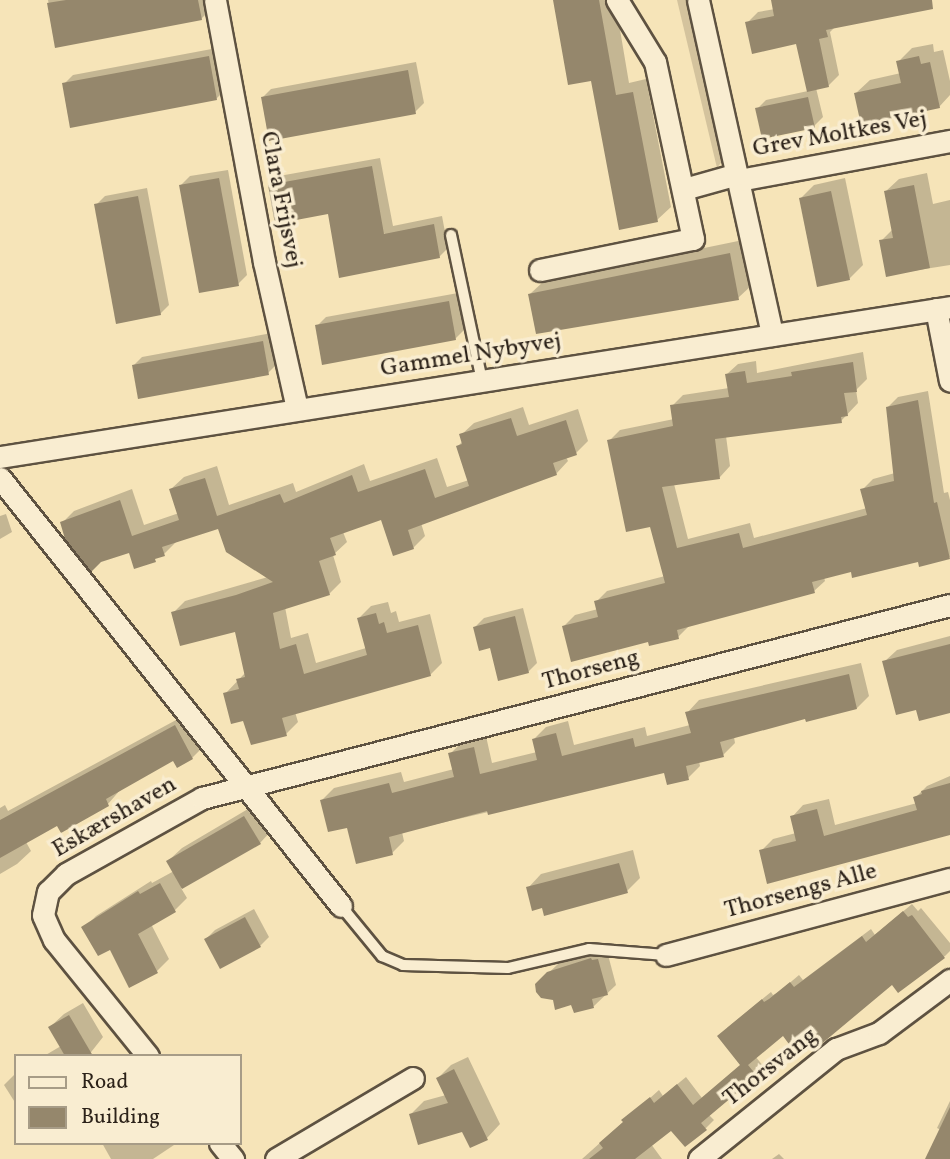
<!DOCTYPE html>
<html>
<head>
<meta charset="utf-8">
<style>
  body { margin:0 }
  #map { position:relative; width:950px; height:1159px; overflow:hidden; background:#f6e4b8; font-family:Vollkorn,serif }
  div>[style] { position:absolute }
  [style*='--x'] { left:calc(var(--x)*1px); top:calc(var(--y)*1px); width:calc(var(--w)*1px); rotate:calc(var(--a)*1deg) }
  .green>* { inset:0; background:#d4c39d }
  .shadow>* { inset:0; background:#0003 }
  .building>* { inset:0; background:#95876c }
  .roads { filter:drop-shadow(2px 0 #5e5241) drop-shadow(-2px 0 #5e5241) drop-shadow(0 2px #5e5241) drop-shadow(0 -2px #5e5241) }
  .service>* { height:10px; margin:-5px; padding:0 5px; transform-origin:5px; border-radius:5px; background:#f9edd1 }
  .minor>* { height:21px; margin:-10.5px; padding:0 10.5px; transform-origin:10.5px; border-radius:10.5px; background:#f9edd1 }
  span { translate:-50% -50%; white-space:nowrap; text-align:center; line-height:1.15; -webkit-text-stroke:7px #f9edd1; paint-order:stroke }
  .street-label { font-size:24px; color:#2c2219 }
  .legend { position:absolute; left:14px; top:1054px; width:228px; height:91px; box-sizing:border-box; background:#f9edd1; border:2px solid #a79c87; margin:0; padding:9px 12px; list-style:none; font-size:21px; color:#2c2219 }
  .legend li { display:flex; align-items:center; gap:14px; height:35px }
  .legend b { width:35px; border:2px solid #a79c87 }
</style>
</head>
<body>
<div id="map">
  <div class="green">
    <div style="clip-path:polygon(677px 0,688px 0,723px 160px,717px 168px)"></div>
  </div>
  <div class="shadow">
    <div style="clip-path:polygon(48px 0,208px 0,210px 10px,201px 19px,57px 46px)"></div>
    <div style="clip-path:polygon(555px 0,615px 0,629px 83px,646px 79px,671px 207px,657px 220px)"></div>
    <div style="clip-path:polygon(773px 0,918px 0,836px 26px,830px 32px,839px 75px,828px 86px,816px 88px,823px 117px,814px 126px,757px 109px,766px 100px,808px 91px,798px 42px,747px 23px,758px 12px,775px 9px)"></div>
    <div style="clip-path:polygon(933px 44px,934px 52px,943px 50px,950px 81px,950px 95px,939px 107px,856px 93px,870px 80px,901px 73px,898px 62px,912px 48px)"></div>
    <div style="clip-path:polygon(217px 48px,225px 90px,216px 99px,64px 84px,73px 75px)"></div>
    <div style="clip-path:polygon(416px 62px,424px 103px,415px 112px,262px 98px,271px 89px)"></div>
    <div style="clip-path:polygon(380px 158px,393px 226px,442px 216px,448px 248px,439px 257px,270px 185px,279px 176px)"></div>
    <div style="clip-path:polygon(228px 170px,247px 275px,238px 284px,181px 185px,190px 176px)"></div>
    <div style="clip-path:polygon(927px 173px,933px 204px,950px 200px,950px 265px,887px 275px,881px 241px,893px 229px,885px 192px,899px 179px)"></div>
    <div style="clip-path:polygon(845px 178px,863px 265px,849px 279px,801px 198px,814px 185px)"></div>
    <div style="clip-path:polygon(147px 188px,169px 305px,160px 314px,96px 205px,105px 196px)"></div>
    <div style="clip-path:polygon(743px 240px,752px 285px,738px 298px,530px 294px,544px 281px)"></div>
    <div style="clip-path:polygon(458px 293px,464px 330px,455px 339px,317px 326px,326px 317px)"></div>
    <div style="clip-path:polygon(272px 333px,277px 364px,268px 373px,133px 366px,142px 357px)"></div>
    <div style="clip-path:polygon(863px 352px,867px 379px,856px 390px,858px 403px,841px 421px,726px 436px,730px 466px,720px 477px,674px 484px,688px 539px,750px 523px,754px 538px,867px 508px,862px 490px,873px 479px,895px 473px,888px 407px,898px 397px,928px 391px,944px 493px,948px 492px,950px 500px,950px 557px,920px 565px,919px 559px,852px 569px,824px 577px,825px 581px,814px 591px,689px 626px,678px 637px,564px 626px,575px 615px,598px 609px,596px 602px,607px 591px,665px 576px,651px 525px,609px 441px,620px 430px,674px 419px,672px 406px,683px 395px,729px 388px,727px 374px,738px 364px,756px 361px,757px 373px)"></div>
    <div style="clip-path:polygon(523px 407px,529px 425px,578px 409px,588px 441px,576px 453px,566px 457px,568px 461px,556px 474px,421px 523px,425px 536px,413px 548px,382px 518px,343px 532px,347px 542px,333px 555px,341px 582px,329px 594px,285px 607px,291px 638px,308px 633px,316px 663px,366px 648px,359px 618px,371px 606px,388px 602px,391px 613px,396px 611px,399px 622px,430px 614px,442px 663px,430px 675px,295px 712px,298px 722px,286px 734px,244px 718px,225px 694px,246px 672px,237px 630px,173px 613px,185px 601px,268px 577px,219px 526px,176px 542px,164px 554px,130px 550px,62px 523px,74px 511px,132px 489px,144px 525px,179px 513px,171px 489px,184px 477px,217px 466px,229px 505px,293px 483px,296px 492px,364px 464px,370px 481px,437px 458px,447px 487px,469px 480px,458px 446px,463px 441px,461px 435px,474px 423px)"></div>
    <div style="clip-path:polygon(6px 514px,12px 532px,0 539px,0 516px)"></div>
    <div style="clip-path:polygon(523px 608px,537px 663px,528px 672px,491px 646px,475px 627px,484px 618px)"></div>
    <div style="clip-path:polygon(950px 636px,950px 710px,917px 708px,884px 662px,897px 650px)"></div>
    <div style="clip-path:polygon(861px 663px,869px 696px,857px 708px,807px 717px,734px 737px,735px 743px,723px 755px,699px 761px,700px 766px,688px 778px,665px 771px,402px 832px,404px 841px,392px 853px,348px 825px,322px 800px,334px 788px,401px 772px,404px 782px,454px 769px,450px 754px,462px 742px,486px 736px,492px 763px,537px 752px,534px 739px,546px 727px,568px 721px,574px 745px,645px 727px,647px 736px,690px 725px,687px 713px,699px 700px)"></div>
    <div style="clip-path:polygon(189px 713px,206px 744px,192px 758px,174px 759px,121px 789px,108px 804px,62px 831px,58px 824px,26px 842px,31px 851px,17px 864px,0 874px,0 808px,5px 805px,8px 811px)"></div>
    <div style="clip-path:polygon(950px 776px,950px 833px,761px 851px,773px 839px,796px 833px,792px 817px,803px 805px,829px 799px,835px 825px,917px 803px,915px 798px,927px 786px)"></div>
    <div style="clip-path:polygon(258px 803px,273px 829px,260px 843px,181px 888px,187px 898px,175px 910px,151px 924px,169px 959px,157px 971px,130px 986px,110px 947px,84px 928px,96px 916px,151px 881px,152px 883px,174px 871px,168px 861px,182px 848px)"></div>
    <div style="clip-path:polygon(633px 850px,640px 878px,627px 891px,543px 905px,528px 888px,541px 874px)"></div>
    <div style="clip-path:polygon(912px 904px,918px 911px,921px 908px,950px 943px,950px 951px,945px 956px,899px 991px,892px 983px,815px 1038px,783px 1034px,755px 1056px,764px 1067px,709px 1115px,714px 1120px,706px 1128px,671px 1128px,651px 1144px,662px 1159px,582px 1159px,659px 1090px,663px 1096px,686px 1077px,702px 1098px,742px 1064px,727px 1028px,771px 992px,773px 995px,779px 992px,799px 975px,803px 980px,871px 929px,875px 935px)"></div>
    <div style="clip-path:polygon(254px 909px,269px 937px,260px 946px,206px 939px,215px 930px)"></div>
    <div style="clip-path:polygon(600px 950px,607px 951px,616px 985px,594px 1006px,554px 998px,537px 984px,558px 964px)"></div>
    <div style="clip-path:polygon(83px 1003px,103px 1037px,88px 1056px,44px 1056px,61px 1046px,50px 1027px,64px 1014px)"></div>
    <div style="clip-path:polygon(468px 1057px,500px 1124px,487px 1138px,411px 1114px,424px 1101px,446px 1095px,438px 1078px,451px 1065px)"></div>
    <div style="clip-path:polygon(16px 1073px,16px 1104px,4px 1085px)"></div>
    <div style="clip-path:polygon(950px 1101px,950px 1159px,926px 1159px,941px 1130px,937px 1128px)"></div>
    <div style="clip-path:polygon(102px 1143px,177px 1143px,153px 1159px,111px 1159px)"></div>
    <div style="clip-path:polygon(779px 1154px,784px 1159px,772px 1159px)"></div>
  </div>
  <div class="building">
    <div style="clip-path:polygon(66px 0,198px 0,202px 20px,55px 48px,47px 3px)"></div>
    <div style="clip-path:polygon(553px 0,599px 0,616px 95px,633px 92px,658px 222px,619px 230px,591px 81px,568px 85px)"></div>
    <div style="clip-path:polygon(771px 0,932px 0,933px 9px,826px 30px,828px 37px,819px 39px,829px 87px,807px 92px,796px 44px,752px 54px,745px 22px,774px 16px)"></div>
    <div style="clip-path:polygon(209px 56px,217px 100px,70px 128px,62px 83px)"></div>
    <div style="clip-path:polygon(919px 56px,921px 64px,930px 62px,940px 108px,861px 125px,854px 93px,901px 83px,896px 61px)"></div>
    <div style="clip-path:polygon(408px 70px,416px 114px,269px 141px,261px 97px)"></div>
    <div style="clip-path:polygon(808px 97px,815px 128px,762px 139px,755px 108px)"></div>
    <div style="clip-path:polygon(372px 166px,384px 234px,434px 224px,440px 258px,339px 278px,328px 214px,275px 224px,268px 185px)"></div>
    <div style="clip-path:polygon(219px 178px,239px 286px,199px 293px,179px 185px)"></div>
    <div style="clip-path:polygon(914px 185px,930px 268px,886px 277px,879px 240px,893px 238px,884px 191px)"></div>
    <div style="clip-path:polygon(831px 191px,850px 280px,817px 287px,799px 198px)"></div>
    <div style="clip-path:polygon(138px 196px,161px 315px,116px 324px,94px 204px)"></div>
    <div style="clip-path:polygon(730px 253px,739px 300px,536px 334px,528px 294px)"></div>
    <div style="clip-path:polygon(449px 301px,456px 340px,322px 365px,315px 325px)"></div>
    <div style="clip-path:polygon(263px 341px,269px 375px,138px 399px,132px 365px)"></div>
    <div style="clip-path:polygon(853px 362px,857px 392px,844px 393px,848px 416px,841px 417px,842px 423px,715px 439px,720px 479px,662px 487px,677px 548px,739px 533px,743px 548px,867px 515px,860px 489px,894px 481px,886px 407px,918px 400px,934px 503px,937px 502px,950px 559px,919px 567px,918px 562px,852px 578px,851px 572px,812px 582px,815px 593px,677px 630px,679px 639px,649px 646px,648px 642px,571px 662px,562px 626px,598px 617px,594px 601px,665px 583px,650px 527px,626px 532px,607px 440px,673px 426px,670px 405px,729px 397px,725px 374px,745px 371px,747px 383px,792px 376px,791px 372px)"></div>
    <div style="clip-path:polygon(511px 418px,517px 436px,566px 420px,577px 455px,553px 463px,557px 475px,408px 530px,414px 549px,393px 556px,381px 520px,330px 538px,336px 555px,319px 561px,330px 595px,273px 613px,280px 649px,296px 644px,304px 674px,367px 655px,357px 618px,376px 613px,379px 624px,384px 622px,387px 633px,418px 625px,431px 676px,282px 718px,287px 736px,251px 745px,243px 721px,231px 724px,223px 693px,239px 689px,236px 679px,245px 677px,235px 632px,180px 646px,171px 612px,236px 595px,273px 582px,226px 552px,218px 529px,162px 547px,165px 556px,155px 559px,156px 562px,134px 569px,129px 553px,101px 562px,91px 572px,65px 539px,60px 522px,120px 500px,132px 536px,179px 520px,169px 489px,205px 478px,217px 516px,280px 494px,284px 503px,352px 475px,358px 492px,425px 469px,435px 498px,469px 486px,456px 446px,462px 444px,459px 434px)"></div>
    <div style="clip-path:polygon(515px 616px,529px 673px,498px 681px,490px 648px,479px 651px,473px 627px)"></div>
    <div style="clip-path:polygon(950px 644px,950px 713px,919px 721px,916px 710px,896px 715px,882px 661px)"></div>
    <div style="clip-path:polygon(849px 674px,857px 709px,806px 722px,805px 719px,720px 742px,724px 757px,686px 766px,689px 780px,667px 785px,664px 773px,488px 815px,487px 811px,389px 837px,393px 855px,356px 864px,347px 828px,328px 832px,320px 800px,389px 783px,392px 793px,454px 777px,448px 753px,474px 747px,480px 774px,537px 760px,532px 739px,556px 733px,562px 756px,633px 738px,635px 747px,691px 733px,685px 712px)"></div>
    <div style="clip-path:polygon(175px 725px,193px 759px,177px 768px,173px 761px,106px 799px,109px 806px,61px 833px,57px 826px,0 858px,0 820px)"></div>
    <div style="clip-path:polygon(950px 783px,950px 835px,767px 884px,759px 850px,796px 841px,790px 816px,817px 809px,824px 836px,917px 810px,913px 797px,922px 794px,921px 791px)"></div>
    <div style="clip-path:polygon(244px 816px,261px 844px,182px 889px,166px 861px)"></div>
    <div style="clip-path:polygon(619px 863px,628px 893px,544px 916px,542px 908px,532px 911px,526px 887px)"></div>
    <div style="clip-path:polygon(160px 883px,176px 912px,138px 934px,158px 973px,129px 988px,110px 950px,98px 956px,81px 927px,138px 891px,140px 894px)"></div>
    <div style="clip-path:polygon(903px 911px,908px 917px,912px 915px,945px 958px,898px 993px,892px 985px,819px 1046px,815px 1040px,797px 1055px,783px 1036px,748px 1065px,757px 1076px,701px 1123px,707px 1130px,685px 1147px,671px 1131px,635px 1159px,589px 1159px,603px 1148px,599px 1143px,623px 1122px,621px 1120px,650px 1097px,654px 1103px,677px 1084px,693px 1105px,740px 1065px,717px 1036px,762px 999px,764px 1002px,769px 999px,790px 982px,794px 987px,862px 936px,866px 942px)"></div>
    <div style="clip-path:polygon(245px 917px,261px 947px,220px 969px,204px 939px)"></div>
    <div style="clip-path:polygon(591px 958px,592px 960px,598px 959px,608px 995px,592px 999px,594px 1008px,574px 1013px,571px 1005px,555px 1010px,553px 1000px,541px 998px,536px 992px,535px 984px,547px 972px)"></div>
    <div style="clip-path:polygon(69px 1015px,93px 1056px,65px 1056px,48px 1027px)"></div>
    <div style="clip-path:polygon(454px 1069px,488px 1140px,470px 1148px,462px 1132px,418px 1145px,409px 1114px,448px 1103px,436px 1078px)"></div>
    <div style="clip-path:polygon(950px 1107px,950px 1159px,925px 1159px)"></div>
  </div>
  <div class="roads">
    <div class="service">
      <div style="--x:451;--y:235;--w:149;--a:78"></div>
      <div style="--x:341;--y:906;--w:65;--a:50.6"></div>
      <div style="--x:382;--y:956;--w:23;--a:23"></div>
      <div style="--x:403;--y:965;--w:105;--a:1.6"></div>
      <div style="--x:508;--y:968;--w:83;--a:-13.2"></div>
      <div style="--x:589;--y:949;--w:77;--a:4.5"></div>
    </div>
    <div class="minor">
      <div style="--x:215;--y:0;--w:267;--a:79.4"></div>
      <div style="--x:264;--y:262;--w:151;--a:77.3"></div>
      <div style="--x:698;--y:0;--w:343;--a:77.5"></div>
      <div style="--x:739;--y:180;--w:215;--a:-10.5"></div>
      <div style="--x:684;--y:189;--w:55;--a:-15.8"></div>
      <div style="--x:540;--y:270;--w:156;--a:-11.5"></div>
      <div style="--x:693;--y:239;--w:181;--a:-102.1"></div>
      <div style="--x:655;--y:62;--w:73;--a:-121.5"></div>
      <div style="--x:936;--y:309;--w:73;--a:79"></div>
      <div style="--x:0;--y:457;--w:962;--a:-8.97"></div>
      <div style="--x:0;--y:478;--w:547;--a:51.45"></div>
      <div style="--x:666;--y:955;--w:294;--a:-15"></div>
      <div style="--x:148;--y:1056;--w:149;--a:-129"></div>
      <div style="--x:54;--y:940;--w:27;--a:-114"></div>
      <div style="--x:43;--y:915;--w:24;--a:-78"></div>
      <div style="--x:48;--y:892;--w:25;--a:-45"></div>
      <div style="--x:66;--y:874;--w:156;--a:-29.2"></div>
      <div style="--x:202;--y:798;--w:772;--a:-14.47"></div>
      <div style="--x:220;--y:1143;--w:21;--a:51"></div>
      <div style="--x:276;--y:1159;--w:159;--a:-30.6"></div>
      <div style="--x:699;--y:1159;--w:176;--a:-38.8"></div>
      <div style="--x:836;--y:1049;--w:46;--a:-20.4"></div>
      <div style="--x:879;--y:1033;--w:89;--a:-36.7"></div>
    </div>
  </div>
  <div class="street-label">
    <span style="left:840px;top:135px;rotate:-10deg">Grev Moltkes Vej</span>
    <span style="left:280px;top:200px;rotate:79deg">Clara Frijsvej</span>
    <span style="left:471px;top:356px;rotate:-9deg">Gammel Nybyvej</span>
    <span style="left:591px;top:671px;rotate:-15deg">Thorseng</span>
    <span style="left:115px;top:818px;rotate:-30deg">Eskærshaven</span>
    <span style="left:801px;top:892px;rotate:-15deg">Thorsengs Alle</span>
    <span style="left:771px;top:1068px;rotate:-38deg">Thorsvang</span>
  </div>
  <ul class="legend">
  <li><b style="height:9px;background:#f9edd1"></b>Road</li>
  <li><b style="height:19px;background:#95876c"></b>Building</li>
  </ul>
</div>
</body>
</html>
